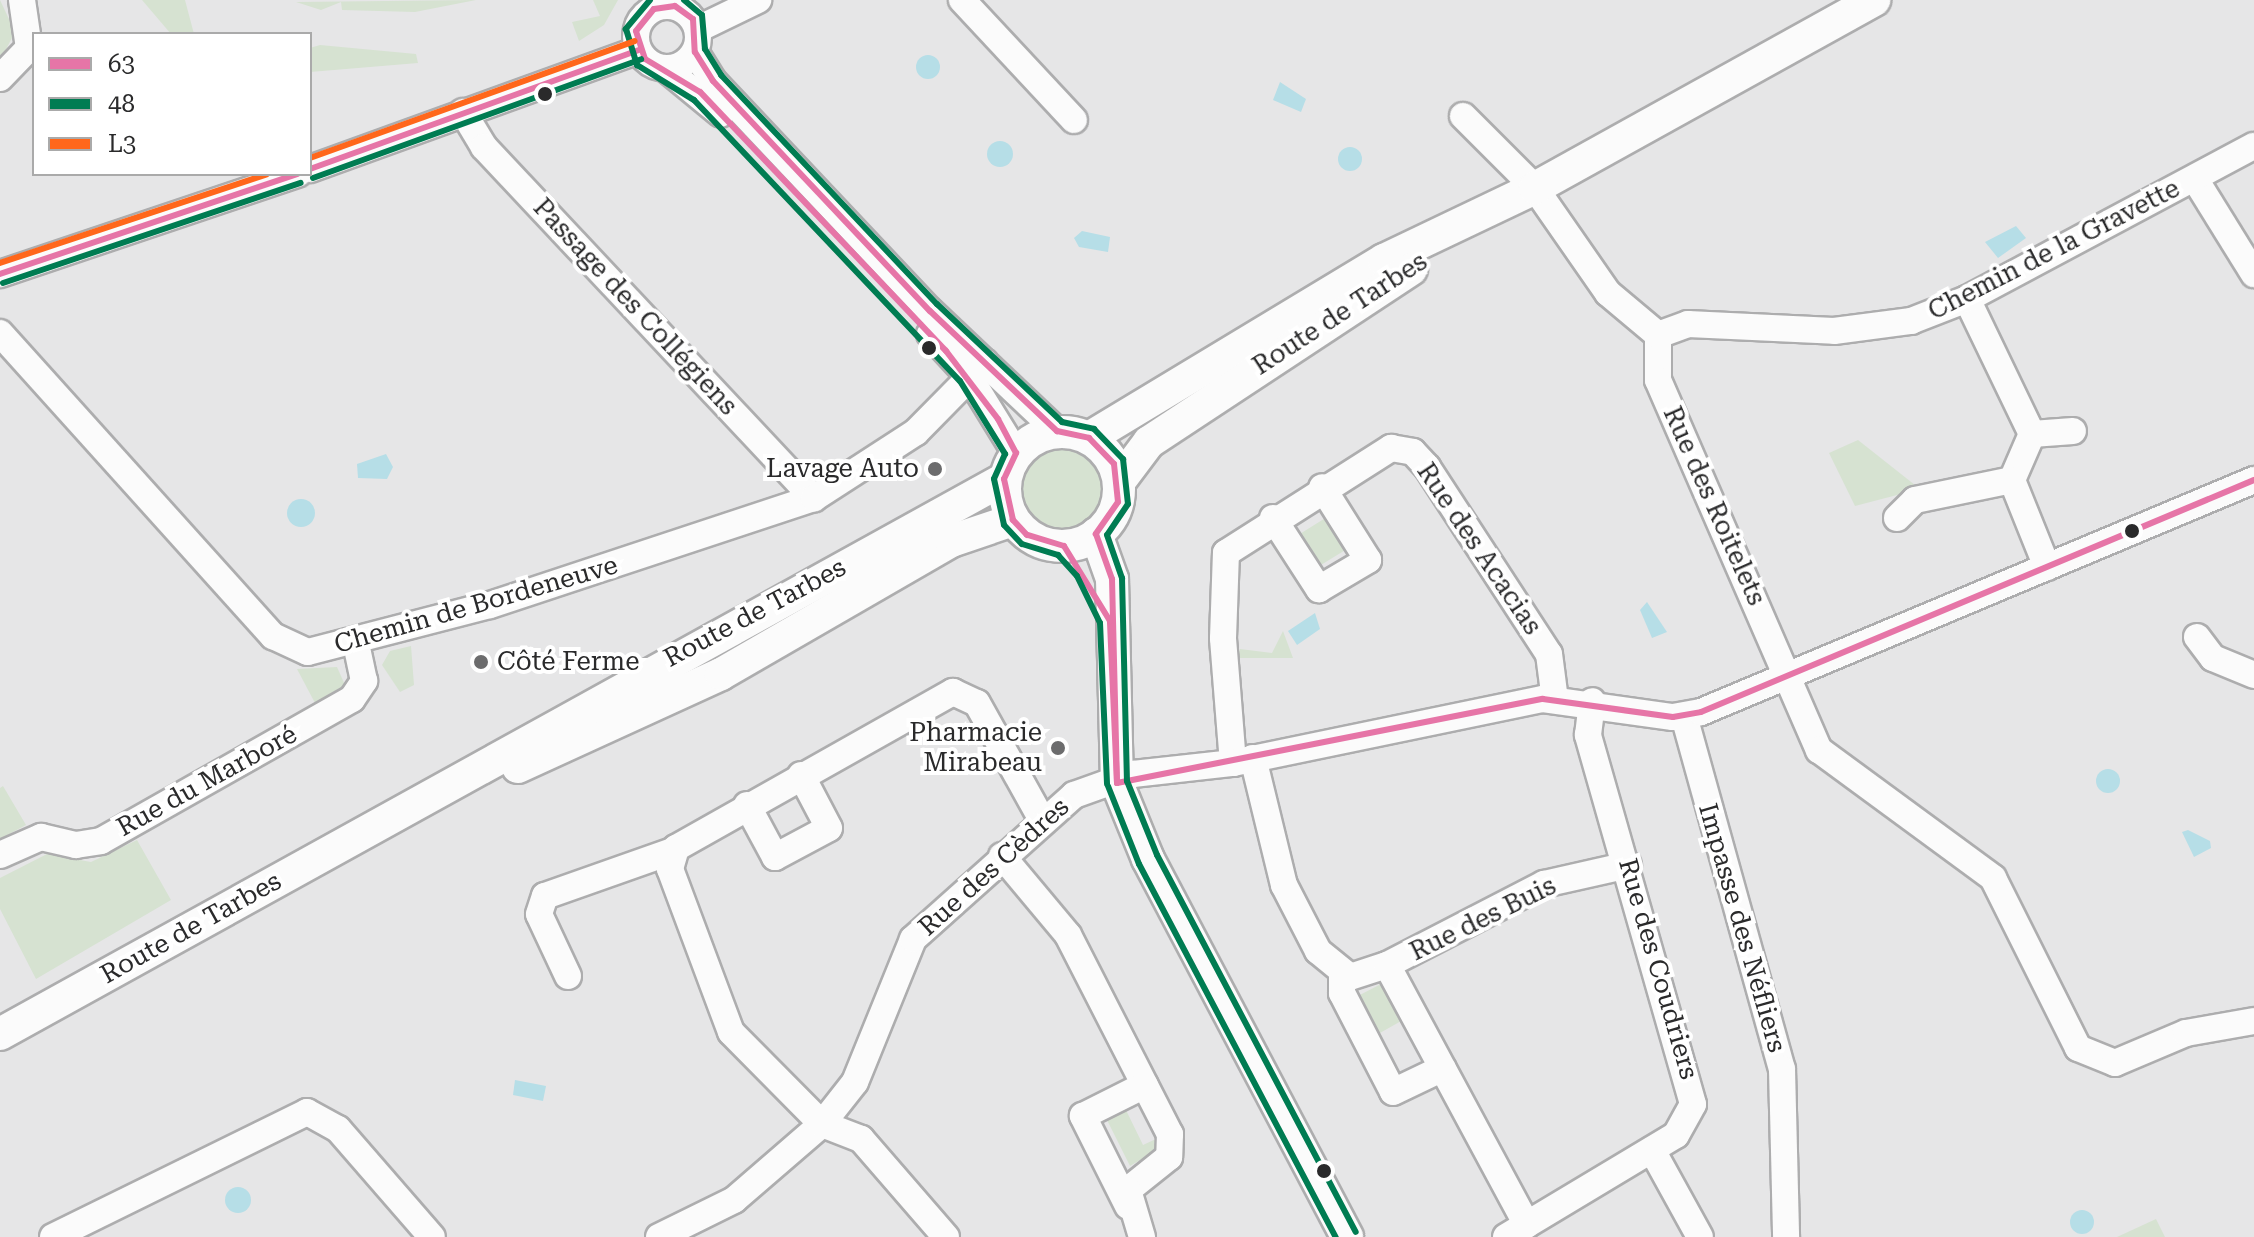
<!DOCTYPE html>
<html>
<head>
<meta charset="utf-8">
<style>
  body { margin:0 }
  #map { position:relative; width:2254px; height:1237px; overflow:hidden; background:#e6e6e7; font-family:"Roboto Serif",serif }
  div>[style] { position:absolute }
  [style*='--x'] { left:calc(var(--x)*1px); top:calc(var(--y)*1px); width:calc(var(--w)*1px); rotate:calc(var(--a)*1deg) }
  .green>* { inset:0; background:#d6e2d1 }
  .round { border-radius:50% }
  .water>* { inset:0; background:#b6dee7 }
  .roads { filter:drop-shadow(2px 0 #adadae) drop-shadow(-2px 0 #adadae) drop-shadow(0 2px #adadae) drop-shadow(0 -2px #adadae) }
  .minor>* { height:26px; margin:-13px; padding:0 13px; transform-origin:13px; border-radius:13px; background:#fbfbfb }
  .minor>.ring { margin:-13px; padding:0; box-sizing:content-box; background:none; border:26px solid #fbfbfb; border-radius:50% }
  .major>* { height:32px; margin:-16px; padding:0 16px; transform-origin:16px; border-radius:16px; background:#fbfbfb }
  .major>.ring { margin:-16px; padding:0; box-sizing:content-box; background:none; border:32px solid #fbfbfb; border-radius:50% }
  .bus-1>* { height:6px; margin:-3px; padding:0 3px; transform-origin:3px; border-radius:3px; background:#e675a7 }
  .bus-2>* { height:6px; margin:-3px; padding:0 3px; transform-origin:3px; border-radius:3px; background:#007c52 }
  .bus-3>* { height:6px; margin:-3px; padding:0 3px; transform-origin:3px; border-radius:3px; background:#ff671b }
  .dots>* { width:22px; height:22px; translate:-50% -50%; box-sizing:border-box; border:4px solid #fff; border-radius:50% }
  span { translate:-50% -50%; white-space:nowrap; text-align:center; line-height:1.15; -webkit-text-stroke:8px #fff; paint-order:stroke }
  .street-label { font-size:26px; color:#2a2a2b }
  .poi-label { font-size:26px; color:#2a2a2b }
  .right { translate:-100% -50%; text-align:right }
  .left { translate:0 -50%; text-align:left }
  .legend { position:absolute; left:32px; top:32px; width:280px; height:144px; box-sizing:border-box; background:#fff; border:2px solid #aaa; margin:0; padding:10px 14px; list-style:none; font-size:24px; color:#2a2a2b }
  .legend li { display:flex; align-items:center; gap:16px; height:40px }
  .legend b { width:40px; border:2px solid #aaa }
</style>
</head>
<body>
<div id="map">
  <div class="green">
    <div style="clip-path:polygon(0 0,15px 32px,0 61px)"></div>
    <div style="clip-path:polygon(142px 0,185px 0,194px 34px,171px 34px)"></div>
    <div style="clip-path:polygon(476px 0,415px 12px,342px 10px,341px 2px,321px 10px,296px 2px)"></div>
    <div style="clip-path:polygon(593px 0,618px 0,604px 25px,579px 41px,572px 22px,600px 16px)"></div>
    <div style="clip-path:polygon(320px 45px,416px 54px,418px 63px,310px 72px,310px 48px)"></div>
    <div style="clip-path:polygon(1858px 440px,1920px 489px,1855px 506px,1829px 453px)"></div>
    <div class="round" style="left:1015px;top:443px;width:94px;height:94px"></div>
    <div style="clip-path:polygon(1327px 517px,1347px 549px,1316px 568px,1295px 537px)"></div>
    <div style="clip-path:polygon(1283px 631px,1293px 658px,1237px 658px,1240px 649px,1272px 653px)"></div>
    <div style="clip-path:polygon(411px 646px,414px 685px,400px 692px,382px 665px,390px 651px)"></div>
    <div style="clip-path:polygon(337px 667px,345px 685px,315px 703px,297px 669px)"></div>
    <div style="clip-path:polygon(3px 786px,26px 825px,0 839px,0 788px)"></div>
    <div style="clip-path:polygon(137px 840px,171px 900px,36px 979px,0 909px,0 878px,47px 854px,91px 862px)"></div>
    <div style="clip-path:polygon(1381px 984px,1403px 1020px,1371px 1038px,1354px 998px)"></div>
    <div style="clip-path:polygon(1124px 1106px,1143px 1145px,1158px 1138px,1157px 1150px,1130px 1166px,1105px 1116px)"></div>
    <div style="clip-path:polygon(2156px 1219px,2165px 1237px,2117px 1237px)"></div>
  </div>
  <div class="water">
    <div class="round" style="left:916px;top:55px;width:24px;height:24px"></div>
    <div style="clip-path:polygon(1280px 82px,1306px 99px,1301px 112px,1273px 100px)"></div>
    <div class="round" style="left:987px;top:141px;width:26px;height:26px"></div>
    <div class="round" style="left:1338px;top:147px;width:24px;height:24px"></div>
    <div style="clip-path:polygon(2016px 226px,2026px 238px,1998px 258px,1985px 242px)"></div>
    <div style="clip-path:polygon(1082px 231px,1110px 237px,1108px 252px,1079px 247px,1074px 238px)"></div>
    <div style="clip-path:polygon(386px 454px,393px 467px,387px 479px,358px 478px,357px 464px)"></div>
    <div class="round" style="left:287px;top:499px;width:28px;height:28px"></div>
    <div style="clip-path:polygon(1647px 602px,1667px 632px,1652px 638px,1640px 610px)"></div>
    <div style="clip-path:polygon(1315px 613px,1320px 629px,1297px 645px,1288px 631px)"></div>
    <div class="round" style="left:2096px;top:769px;width:24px;height:24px"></div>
    <div style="clip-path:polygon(2188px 830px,2210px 841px,2211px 848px,2194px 857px,2182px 832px)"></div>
    <div style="clip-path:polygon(515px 1080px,546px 1086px,543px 1101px,513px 1095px)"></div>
    <div class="round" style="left:225px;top:1187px;width:26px;height:26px"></div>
    <div class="round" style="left:2070px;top:1210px;width:24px;height:24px"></div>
  </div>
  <div class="roads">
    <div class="minor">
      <div style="--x:962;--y:0;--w:164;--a:47"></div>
      <div class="ring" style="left:636px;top:6px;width:36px;height:36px"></div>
      <div style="--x:698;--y:29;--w:67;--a:-25.8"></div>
      <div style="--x:695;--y:52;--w:34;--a:58"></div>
      <div style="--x:713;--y:81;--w:316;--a:46.7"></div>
      <div style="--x:930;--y:311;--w:175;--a:43.4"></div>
      <div style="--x:665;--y:68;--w:72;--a:39.4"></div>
      <div style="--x:0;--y:78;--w:42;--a:-46"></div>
      <div style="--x:29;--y:48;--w:49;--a:-98.3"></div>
      <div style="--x:463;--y:112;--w:41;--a:59"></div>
      <div style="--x:484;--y:147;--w:482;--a:46.8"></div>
      <div style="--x:1463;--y:116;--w:102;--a:45"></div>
      <div style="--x:1535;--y:188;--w:128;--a:55.2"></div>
      <div style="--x:1608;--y:293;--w:65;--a:40"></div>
      <div style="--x:310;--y:169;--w:349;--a:-19.9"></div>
      <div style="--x:2195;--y:179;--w:112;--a:58.2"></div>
      <div style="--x:0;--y:274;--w:314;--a:-18.6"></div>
      <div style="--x:1967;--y:299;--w:150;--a:64.3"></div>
      <div style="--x:2032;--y:434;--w:50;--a:113.5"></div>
      <div style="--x:2012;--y:480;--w:94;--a:68.1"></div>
      <div style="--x:0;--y:333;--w:408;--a:48"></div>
      <div style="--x:273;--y:636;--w:38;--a:25"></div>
      <div style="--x:308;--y:652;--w:188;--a:-14.5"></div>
      <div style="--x:490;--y:605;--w:341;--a:-18.3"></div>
      <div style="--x:814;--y:498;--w:121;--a:-32.9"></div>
      <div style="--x:916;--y:432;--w:98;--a:-45.4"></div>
      <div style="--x:930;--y:334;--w:56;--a:47.2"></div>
      <div style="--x:968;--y:375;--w:92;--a:58.4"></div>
      <div style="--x:1658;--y:335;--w:45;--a:90"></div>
      <div style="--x:1658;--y:380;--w:404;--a:66.5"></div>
      <div style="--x:1819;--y:750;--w:216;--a:36.3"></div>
      <div style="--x:1993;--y:878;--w:190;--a:63.4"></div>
      <div style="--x:2078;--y:1048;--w:40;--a:22"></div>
      <div style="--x:2115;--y:1063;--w:77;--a:-22.9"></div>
      <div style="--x:2186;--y:1033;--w:69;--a:-10"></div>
      <div style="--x:1658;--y:335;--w:32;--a:-20"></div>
      <div style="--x:1688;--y:324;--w:146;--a:2.7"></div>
      <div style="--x:1834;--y:331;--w:78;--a:-7.4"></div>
      <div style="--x:1911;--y:321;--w:60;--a:-21.4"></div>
      <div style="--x:1967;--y:299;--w:325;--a:-28.1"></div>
      <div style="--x:2032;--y:434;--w:41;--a:-4.2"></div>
      <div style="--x:1273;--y:518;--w:85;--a:57.1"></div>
      <div style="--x:1319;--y:589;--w:57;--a:-30.6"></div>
      <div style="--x:1368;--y:560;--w:86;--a:-122.2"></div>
      <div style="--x:1897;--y:518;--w:25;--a:-45"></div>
      <div style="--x:1915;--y:500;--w:99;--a:-11.7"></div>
      <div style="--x:2197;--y:637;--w:26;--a:53"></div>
      <div style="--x:2213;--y:658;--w:44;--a:22.5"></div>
      <div style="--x:1684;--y:716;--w:366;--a:74.5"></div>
      <div style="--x:1782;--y:1069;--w:168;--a:88.6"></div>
      <div style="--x:1253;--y:758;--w:131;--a:76.3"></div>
      <div style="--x:1284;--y:885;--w:74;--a:62.7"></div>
      <div style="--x:1318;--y:951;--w:41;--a:39.1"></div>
      <div style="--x:1350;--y:977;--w:39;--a:-18"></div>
      <div style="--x:1387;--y:965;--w:295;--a:61.7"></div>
      <div style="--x:1233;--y:763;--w:125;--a:-94.6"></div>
      <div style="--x:1223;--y:638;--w:85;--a:-88"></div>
      <div style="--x:1226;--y:553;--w:196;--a:-32.5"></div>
      <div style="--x:1391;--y:448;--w:22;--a:10"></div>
      <div style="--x:1413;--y:452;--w:21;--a:47"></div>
      <div style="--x:1427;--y:467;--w:223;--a:56.9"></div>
      <div style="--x:1549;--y:654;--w:46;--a:82.6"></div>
      <div style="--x:747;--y:805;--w:59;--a:61.7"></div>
      <div style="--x:775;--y:857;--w:61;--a:-28.2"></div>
      <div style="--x:829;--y:828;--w:60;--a:-117.8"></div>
      <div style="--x:0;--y:855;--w:45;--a:-23.7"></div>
      <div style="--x:41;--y:837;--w:36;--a:13"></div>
      <div style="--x:76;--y:845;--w:25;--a:-9"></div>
      <div style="--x:101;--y:841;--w:288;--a:-29.5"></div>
      <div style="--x:352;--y:699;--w:22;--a:-56"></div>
      <div style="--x:364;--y:681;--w:40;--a:-102"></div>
      <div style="--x:1002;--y:856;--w:103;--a:50.1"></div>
      <div style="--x:1068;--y:935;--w:224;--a:62.9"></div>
      <div style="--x:1170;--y:1134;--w:23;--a:92"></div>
      <div style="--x:1169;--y:1157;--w:53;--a:141.2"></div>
      <div style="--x:1128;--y:1190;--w:49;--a:73.4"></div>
      <div style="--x:1387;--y:965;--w:177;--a:-27.3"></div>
      <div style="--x:1544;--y:884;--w:86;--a:-12.7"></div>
      <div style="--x:1342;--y:975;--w:18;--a:90"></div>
      <div style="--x:1342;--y:993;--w:111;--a:62.7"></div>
      <div style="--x:1393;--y:1092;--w:55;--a:-25.6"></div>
      <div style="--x:568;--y:976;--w:68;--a:-115.1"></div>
      <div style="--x:539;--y:914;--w:19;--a:-72"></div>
      <div style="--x:545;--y:896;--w:136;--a:-19.4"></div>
      <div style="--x:1652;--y:1150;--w:99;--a:61.1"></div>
      <div style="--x:1128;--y:1206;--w:101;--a:-116.6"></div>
      <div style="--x:1083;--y:1116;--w:69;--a:-26.6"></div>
      <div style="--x:53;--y:1237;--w:283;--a:-26.2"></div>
      <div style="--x:307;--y:1112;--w:35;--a:29"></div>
      <div style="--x:338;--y:1129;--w:143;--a:49"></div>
      <div style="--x:659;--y:1237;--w:84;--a:-26.3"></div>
      <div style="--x:734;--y:1200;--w:116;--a:-40.8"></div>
      <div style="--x:822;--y:1124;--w:129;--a:-134.7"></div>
      <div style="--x:731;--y:1032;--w:174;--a:-110.5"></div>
      <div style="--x:670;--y:869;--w:22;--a:-74"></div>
      <div style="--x:676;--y:848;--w:318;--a:-29.4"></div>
      <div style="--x:953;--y:692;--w:26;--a:25"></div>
      <div style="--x:977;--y:703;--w:134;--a:60.9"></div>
      <div style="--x:946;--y:1237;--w:130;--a:-130.9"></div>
      <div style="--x:861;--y:1139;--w:42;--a:-159"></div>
      <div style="--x:822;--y:1124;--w:53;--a:-51.8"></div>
      <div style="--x:855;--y:1082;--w:154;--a:-67.9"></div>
      <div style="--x:913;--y:939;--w:216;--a:-41.8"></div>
      <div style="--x:1074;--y:795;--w:63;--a:-19.6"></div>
      <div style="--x:1133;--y:774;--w:101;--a:-6.3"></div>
      <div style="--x:1233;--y:763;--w:317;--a:-11.7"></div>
      <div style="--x:1543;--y:699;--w:131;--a:7.9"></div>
      <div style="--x:1673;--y:717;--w:28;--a:-10"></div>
      <div style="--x:1701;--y:712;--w:600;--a:-22.76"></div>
      <div style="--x:1506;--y:1237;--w:198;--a:-31"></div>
      <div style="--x:1676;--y:1135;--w:35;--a:-61"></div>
      <div style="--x:1693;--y:1104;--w:384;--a:-105.9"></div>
      <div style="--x:1588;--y:735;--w:34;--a:-83"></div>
    </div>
    <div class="major">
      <div class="ring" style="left:1005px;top:432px;width:82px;height:82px"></div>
      <div style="--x:1089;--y:438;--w:345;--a:-31.1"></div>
      <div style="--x:1384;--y:260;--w:167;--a:-25.5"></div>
      <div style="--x:1535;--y:188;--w:388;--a:-29"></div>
      <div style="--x:1119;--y:482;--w:50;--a:-53.1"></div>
      <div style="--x:1149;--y:442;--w:314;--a:-33.4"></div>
      <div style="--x:1096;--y:534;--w:48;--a:70.4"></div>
      <div style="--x:1112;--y:579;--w:204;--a:88.6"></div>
      <div style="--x:1117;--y:783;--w:82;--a:67.8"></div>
      <div style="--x:1148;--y:859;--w:427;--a:62.2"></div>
      <div style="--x:518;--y:767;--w:223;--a:-24.6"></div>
      <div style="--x:721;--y:674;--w:266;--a:-30"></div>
      <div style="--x:951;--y:541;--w:65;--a:-18.7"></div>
      <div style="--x:0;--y:1034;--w:1147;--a:-28.93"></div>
    </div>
  </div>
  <div class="bus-1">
    <div style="--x:675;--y:6;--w:22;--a:36"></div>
    <div style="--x:693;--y:19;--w:33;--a:87"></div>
    <div style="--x:695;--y:52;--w:34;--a:58"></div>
    <div style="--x:713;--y:81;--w:316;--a:46.7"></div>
    <div style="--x:930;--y:311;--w:175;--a:43.4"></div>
    <div style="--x:1057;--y:431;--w:33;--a:12"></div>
    <div style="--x:1089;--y:438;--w:36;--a:46"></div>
    <div style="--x:1114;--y:464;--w:38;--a:84"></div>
    <div style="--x:1118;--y:502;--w:39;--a:125"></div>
    <div style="--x:1096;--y:534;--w:48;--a:70.4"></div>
    <div style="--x:1112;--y:579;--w:204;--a:88.6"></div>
    <div style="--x:1117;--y:783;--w:162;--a:-92.5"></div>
    <div style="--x:1110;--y:621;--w:88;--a:-121.5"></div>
    <div style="--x:1064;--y:546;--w:39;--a:-163"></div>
    <div style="--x:1027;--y:535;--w:21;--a:-133"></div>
    <div style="--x:1013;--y:520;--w:42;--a:-102.4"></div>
    <div style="--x:1004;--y:479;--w:29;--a:-65"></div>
    <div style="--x:1016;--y:453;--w:38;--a:-118"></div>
    <div style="--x:998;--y:419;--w:86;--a:-127.4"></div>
    <div style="--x:946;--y:351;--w:357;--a:-133.5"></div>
    <div style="--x:700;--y:92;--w:64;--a:-149"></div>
    <div style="--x:645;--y:59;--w:29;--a:-108"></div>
    <div style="--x:636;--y:31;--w:28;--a:-51"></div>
    <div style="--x:654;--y:9;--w:21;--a:-8"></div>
    <div style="--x:310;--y:169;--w:349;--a:-19.9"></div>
    <div style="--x:0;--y:274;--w:314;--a:-18.6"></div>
    <div style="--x:1117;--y:783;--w:434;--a:-11.2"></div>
    <div style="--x:1543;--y:699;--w:131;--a:7.9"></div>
    <div style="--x:1673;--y:717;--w:28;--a:-10"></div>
    <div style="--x:1701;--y:712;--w:600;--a:-22.76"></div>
  </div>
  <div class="bus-2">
    <div style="--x:650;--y:0;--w:38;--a:130"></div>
    <div style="--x:626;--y:29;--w:38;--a:73"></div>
    <div style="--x:637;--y:65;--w:67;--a:31.6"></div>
    <div style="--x:694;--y:100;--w:387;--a:46.6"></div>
    <div style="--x:960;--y:381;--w:86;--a:58.3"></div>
    <div style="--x:1005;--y:454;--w:27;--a:114"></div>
    <div style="--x:994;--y:479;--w:47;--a:77.7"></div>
    <div style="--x:1004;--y:525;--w:26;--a:47"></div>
    <div style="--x:1022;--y:544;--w:38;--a:17"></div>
    <div style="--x:1058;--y:555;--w:28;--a:48"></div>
    <div style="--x:1077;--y:576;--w:52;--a:63.9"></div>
    <div style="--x:1100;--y:623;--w:161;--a:87.5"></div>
    <div style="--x:684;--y:0;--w:23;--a:40"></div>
    <div style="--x:702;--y:15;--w:34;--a:85"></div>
    <div style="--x:705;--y:49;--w:31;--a:58"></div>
    <div style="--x:721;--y:75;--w:315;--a:46.7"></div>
    <div style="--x:937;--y:304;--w:172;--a:43.3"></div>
    <div style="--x:1062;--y:422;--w:33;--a:12"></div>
    <div style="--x:1094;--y:429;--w:42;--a:46"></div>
    <div style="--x:1123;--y:459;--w:45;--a:83.7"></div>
    <div style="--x:1128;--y:504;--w:37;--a:124"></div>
    <div style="--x:1107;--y:535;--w:46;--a:70.8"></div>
    <div style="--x:1122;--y:578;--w:203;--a:88.6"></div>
    <div style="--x:1127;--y:781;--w:80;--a:67.9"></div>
    <div style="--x:1157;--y:855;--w:426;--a:62.2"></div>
    <div style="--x:313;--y:178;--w:349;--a:-19.9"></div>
    <div style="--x:3;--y:283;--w:314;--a:-18.6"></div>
    <div style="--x:1108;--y:786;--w:84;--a:68.3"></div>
    <div style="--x:1139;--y:864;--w:422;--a:62.2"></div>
  </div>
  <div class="bus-3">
    <div style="--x:310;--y:158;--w:345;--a:-19.8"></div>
    <div style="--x:0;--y:263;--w:281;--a:-18.4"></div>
  </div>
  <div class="dots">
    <div style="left:545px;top:94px;background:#2a2a2b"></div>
    <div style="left:929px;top:348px;background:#2a2a2b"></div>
    <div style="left:935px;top:469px;background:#6c6c6d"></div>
    <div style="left:2132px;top:531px;background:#2a2a2b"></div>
    <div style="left:481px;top:662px;background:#6c6c6d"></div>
    <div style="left:1058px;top:748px;background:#6c6c6d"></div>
    <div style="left:1324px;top:1171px;background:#2a2a2b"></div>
  </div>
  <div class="street-label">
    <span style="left:2054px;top:250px;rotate:-27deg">Chemin de la Gravette</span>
    <span style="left:635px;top:307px;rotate:47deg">Passage des Collégiens</span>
    <span style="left:1340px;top:314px;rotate:-33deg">Route de Tarbes</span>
    <span style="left:1714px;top:506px;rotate:66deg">Rue des Roitelets</span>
    <span style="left:1479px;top:549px;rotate:56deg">Rue des Acacias</span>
    <span style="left:476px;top:605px;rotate:-16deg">Chemin de Bordeneuve</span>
    <span style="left:755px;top:613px;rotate:-28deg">Route de Tarbes</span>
    <span style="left:207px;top:781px;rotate:-29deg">Rue du Marboré</span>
    <span style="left:994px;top:867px;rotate:-42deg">Rue des Cèdres</span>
    <span style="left:1483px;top:919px;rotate:-26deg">Rue des Buis</span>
    <span style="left:191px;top:928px;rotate:-29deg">Route de Tarbes</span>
    <span style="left:1742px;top:928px;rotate:74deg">Impasse des Néfliers</span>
    <span style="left:1658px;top:969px;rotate:74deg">Rue des Coudriers</span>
  </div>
  <div class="poi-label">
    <span class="right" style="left:919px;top:469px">Lavage Auto</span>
    <span class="left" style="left:497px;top:662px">Côté Ferme</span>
    <span class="right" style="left:1042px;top:748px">Pharmacie<br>Mirabeau</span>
  </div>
  <ul class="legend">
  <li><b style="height:10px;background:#e675a7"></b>63</li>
  <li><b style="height:10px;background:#007c52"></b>48</li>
  <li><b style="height:10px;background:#ff671b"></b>L3</li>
  </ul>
</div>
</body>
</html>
